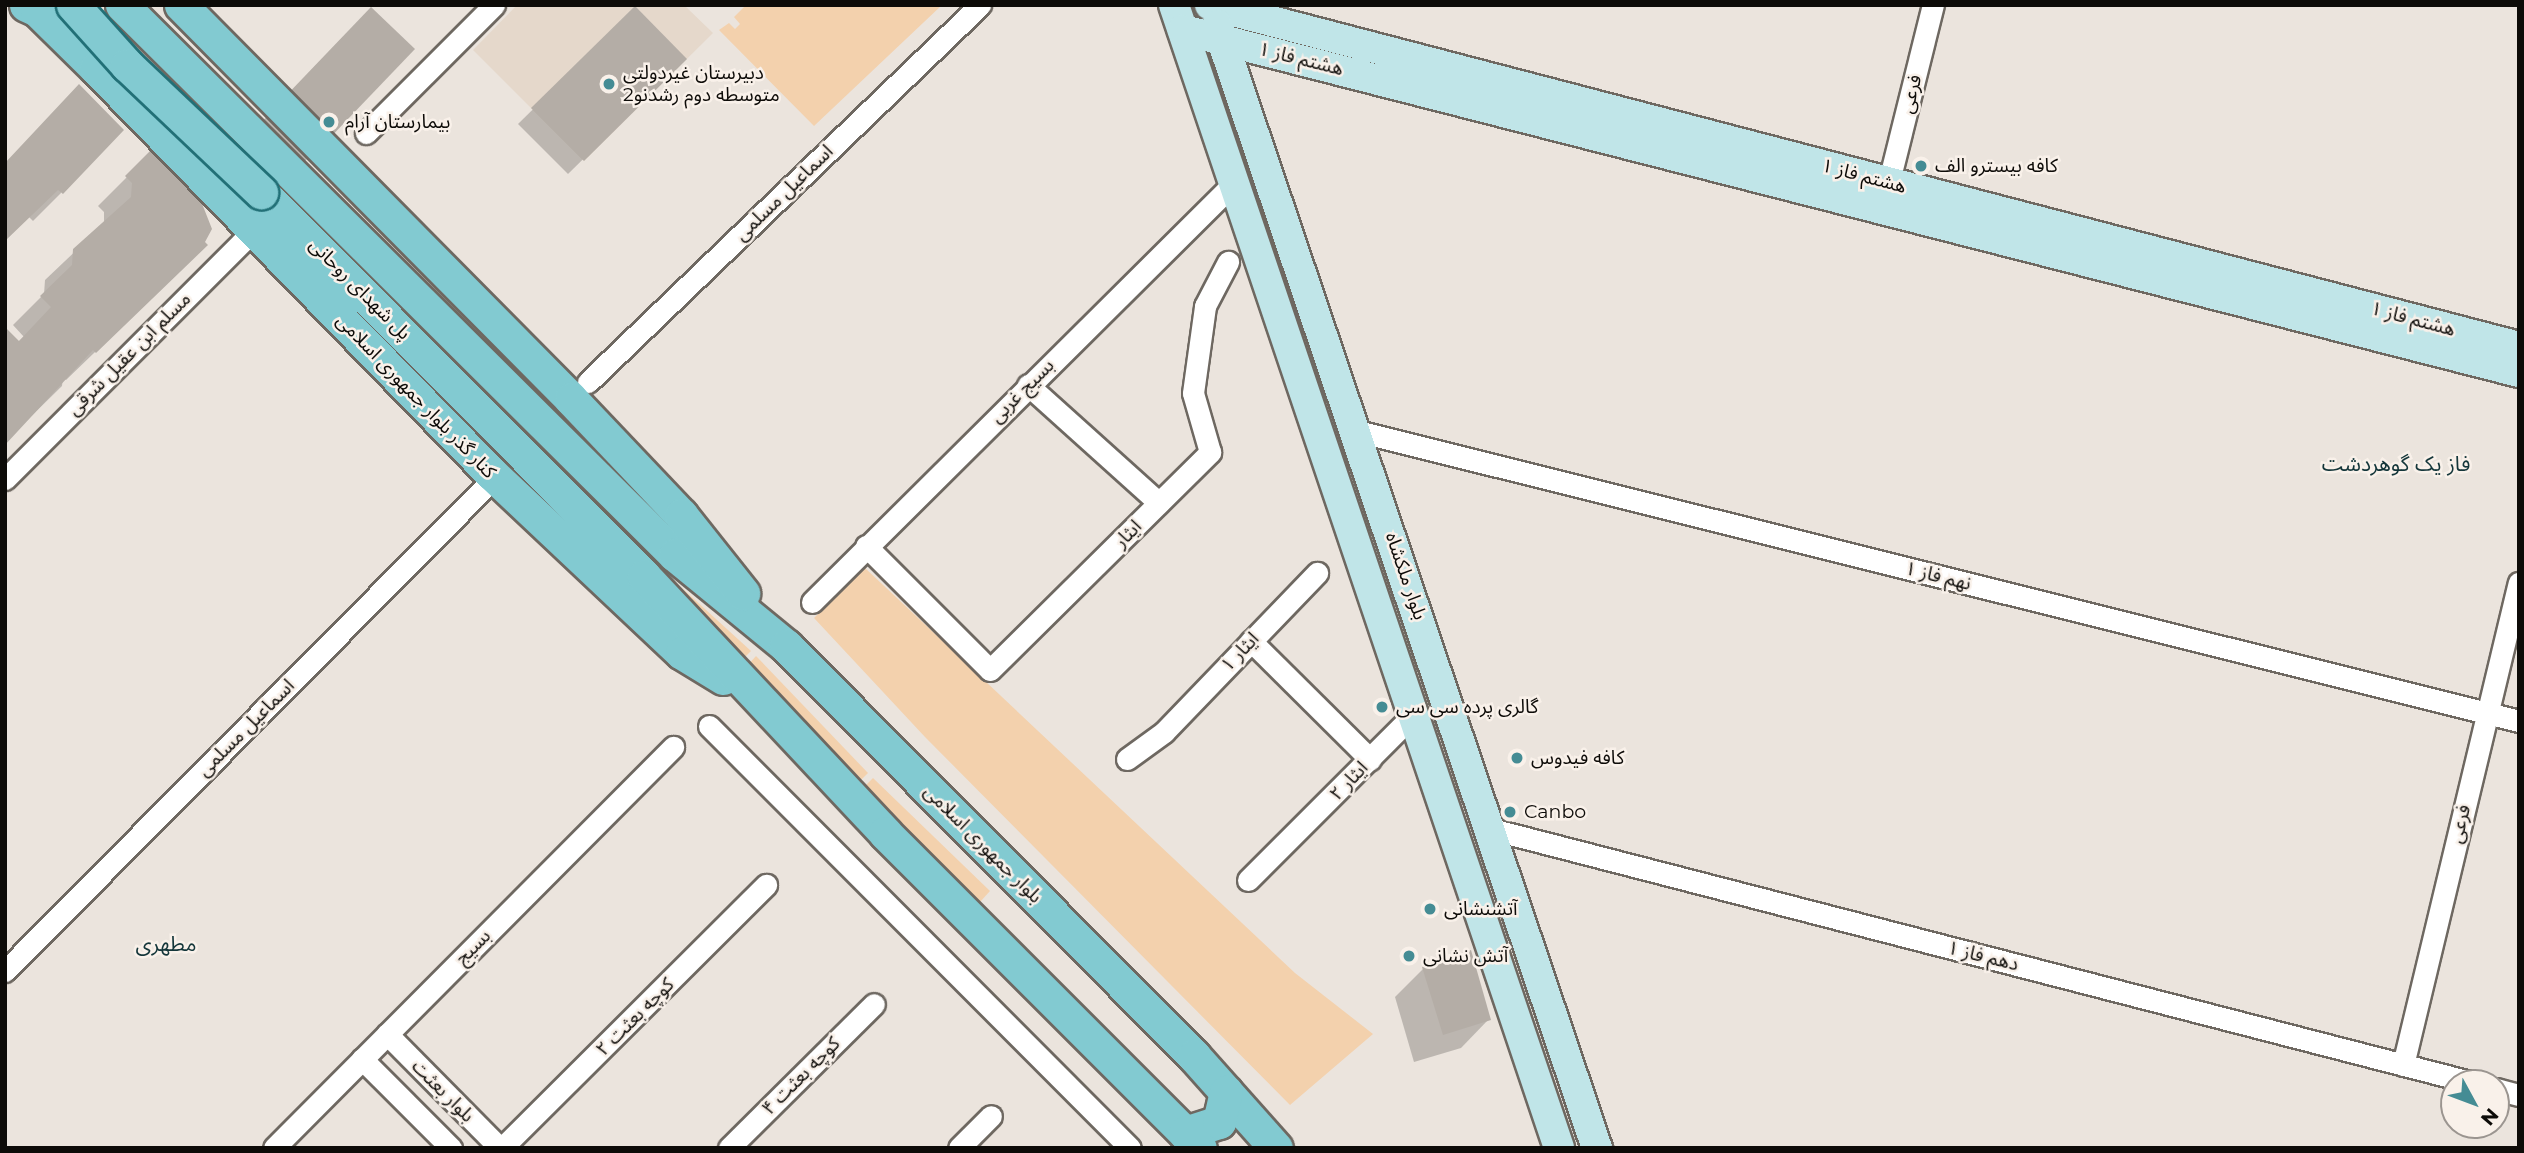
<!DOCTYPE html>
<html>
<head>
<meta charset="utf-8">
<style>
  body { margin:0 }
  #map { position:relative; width:2524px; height:1153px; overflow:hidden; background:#ebe4dd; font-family:Montserrat,"Noto Sans Arabic",sans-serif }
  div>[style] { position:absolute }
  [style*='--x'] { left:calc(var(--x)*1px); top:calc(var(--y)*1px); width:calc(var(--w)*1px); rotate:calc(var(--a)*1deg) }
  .built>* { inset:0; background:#e5d8cb }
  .green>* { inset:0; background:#f3d1ad }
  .shadow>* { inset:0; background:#0003 }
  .building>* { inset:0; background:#b4ada6 }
  .roads { filter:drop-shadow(2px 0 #6e6861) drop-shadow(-2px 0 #6e6861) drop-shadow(0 2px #6e6861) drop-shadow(0 -2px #6e6861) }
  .street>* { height:21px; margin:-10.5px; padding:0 10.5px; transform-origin:10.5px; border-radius:10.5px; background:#fff }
  .secondary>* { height:30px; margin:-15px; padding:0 15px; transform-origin:15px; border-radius:15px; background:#c0e5e8 }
  .primary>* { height:33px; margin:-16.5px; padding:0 16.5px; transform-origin:16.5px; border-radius:16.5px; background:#82cad1 }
  .bridges { filter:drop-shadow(2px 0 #227077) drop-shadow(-2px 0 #227077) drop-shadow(0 2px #227077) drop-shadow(0 -2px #227077) }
  .primary-bridge>* { height:33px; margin:-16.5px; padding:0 16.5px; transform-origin:16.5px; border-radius:16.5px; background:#82cad1 }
  .dots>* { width:19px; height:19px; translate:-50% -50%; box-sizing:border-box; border:4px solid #f9f1ea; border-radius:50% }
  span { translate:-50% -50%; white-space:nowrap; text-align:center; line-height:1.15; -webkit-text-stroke:5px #f9f1ea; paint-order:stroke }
  .street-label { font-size:19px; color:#0d0b08 }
  .poi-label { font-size:19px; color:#0d0b08 }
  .left { translate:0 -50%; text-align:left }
  .neighbourhood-label { font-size:21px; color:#14363a }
  .frame { position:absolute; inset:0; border:7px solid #0d0b08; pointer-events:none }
  .north { position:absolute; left:2440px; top:1069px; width:70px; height:70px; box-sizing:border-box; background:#f9f1ea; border:2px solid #9b9590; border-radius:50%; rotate:131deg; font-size:19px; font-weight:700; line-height:28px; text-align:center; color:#0d0b08 }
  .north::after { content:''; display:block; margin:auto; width:24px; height:32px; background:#458c94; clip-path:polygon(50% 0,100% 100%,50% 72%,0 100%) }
</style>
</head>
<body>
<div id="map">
  <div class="built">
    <div style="clip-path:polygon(517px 5px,684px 5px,713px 33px,584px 161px,473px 50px)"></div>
  </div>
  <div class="green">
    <div style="clip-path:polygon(746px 5px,942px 5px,814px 126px,719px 30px,729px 23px,735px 29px,740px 24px,734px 17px)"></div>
    <div style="clip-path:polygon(660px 568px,751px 651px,741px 661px,656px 572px)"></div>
    <div style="clip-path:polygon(865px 568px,1295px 973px,1373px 1034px,1290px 1105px,925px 737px,814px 618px)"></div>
    <div style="clip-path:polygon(756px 656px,868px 773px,859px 782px,747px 666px)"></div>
    <div style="clip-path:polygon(873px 778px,990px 891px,980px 902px,864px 787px)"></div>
  </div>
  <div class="shadow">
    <div style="clip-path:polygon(635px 9px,685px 59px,568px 174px,518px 124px)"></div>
    <div style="clip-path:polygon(343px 37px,324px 142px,296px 170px,254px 130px)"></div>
    <div style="clip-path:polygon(51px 115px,61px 193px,33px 221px,29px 217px)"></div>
    <div style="clip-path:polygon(154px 150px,177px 273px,66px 380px,63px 377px,62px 386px,5px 442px,18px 342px,24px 337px,13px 325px,44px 294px,45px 280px,104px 224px,104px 212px,98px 206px)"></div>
    <div style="clip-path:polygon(1423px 969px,1489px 1019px,1461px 1048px,1414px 1062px,1395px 997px)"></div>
  </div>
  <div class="building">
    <div style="clip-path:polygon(635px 6px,687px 59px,584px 161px,531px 108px)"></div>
    <div style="clip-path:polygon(371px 7px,415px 49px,325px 143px,281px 101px)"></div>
    <div style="clip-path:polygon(79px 84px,124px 130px,63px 194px,58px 190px,5px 241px,5px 163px)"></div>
    <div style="clip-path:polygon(154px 147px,201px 201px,212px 229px,205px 242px,208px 245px,96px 353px,93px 350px,5px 445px,5px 327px,19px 341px,51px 307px,40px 296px,72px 265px,73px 249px,131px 197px,132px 183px,125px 176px)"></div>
    <div style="clip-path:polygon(1471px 950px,1491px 1020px,1443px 1035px,1422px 967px)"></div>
  </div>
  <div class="roads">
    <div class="street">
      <div style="--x:366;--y:133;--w:181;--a:-45"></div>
      <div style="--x:1886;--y:193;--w:194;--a:-76"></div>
      <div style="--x:588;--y:382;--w:544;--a:-43.88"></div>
      <div style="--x:1028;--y:385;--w:176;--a:42"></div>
      <div style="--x:1357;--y:431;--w:1198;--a:14.01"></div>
      <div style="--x:5;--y:479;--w:352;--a:-45"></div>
      <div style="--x:866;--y:546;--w:175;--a:45"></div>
      <div style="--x:990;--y:670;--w:310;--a:-44.7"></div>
      <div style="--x:1210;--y:452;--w:61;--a:-106.1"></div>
      <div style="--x:1193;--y:393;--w:88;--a:-82.1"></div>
      <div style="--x:1205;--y:306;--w:50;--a:-62.4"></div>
      <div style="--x:812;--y:602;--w:596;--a:-44.8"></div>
      <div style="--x:1251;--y:641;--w:168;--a:44.8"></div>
      <div style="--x:709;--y:726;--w:596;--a:45.07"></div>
      <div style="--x:1127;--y:759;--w:46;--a:-36.1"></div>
      <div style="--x:1164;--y:732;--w:221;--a:-46.1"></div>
      <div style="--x:1491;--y:829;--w:1015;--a:14.49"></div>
      <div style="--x:1248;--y:880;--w:235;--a:-45"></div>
      <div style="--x:5;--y:971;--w:684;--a:-45.24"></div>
      <div style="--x:387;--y:1034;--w:161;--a:45.3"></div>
      <div style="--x:362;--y:1059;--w:126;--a:45"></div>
      <div style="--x:2403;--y:1065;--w:496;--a:-76.5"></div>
      <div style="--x:2496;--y:1089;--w:24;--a:15"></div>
      <div style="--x:274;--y:1148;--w:566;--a:-45.14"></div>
      <div style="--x:502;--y:1148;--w:373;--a:-44.9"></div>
      <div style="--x:729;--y:1148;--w:204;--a:-44.8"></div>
      <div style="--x:959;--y:1148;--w:45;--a:-45"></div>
    </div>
    <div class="secondary">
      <div style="--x:1174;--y:5;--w:1206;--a:71.38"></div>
      <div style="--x:1210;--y:5;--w:1353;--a:14.64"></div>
      <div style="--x:1217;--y:25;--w:1186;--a:71.31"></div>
      <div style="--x:1183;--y:30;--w:1379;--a:14.36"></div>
    </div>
    <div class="primary">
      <div style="--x:26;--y:5;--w:12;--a:24"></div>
      <div style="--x:37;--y:10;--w:83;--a:44.5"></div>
      <div style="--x:96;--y:68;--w:566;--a:45.72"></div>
      <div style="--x:491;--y:473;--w:262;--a:43.3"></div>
      <div style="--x:682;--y:653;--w:48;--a:31.4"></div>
      <div style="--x:122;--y:5;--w:780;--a:44.84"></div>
      <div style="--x:675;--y:555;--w:144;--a:39.3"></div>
      <div style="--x:786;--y:646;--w:578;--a:45.14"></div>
      <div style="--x:1194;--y:1056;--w:123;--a:48.3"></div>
      <div style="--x:181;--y:5;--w:554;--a:45.29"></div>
      <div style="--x:571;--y:399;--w:160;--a:46.5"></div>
      <div style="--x:681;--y:515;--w:100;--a:51.5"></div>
      <div style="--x:261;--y:192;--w:542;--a:45.07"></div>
      <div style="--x:644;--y:576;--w:352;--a:46.8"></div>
      <div style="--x:885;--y:833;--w:445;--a:45"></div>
      <div style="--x:1185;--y:1133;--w:36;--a:-18"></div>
      <div style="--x:1219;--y:1122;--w:31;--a:-77"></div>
    </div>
  </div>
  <div class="bridges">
    <div class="primary-bridge">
      <div style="--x:73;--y:5;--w:81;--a:48"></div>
      <div style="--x:127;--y:65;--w:185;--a:43.5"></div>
    </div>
  </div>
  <div class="dots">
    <div style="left:609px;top:84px;background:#458c94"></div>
    <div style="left:329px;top:122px;background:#458c94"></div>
    <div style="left:1921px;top:166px;background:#458c94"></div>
    <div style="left:1382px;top:707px;background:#458c94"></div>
    <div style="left:1517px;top:758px;background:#458c94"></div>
    <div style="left:1510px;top:812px;background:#458c94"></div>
    <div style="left:1430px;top:909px;background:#458c94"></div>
    <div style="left:1409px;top:956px;background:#458c94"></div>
  </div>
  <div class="street-label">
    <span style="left:1301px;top:59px;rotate:14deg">هشتم فاز ۱</span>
    <span style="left:1911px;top:94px;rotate:-76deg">فرعی</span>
    <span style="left:1864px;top:176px;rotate:15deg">هشتم فاز ۱</span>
    <span style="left:784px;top:193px;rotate:-44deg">اسماعیل مسلمی</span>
    <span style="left:360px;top:289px;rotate:45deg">پل شهدای روحانی</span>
    <span style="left:2413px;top:319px;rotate:15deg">هشتم فاز ۱</span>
    <span style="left:129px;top:354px;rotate:-45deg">مسلم ابن عقیل شرقی</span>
    <span style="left:1022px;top:391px;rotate:-45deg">بسیج غربی</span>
    <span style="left:416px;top:396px;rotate:46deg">کنار گذر بلوار جمهوری اسلامی</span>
    <span style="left:1128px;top:534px;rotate:-45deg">ایثار</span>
    <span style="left:1406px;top:576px;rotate:71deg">بلوار ملکشاه</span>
    <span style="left:1938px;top:576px;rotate:14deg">نهم فاز ۱</span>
    <span style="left:1240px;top:652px;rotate:-46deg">ایثار ۱</span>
    <span style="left:246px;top:728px;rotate:-45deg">اسماعیل مسلمی</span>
    <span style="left:1349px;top:781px;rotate:-46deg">ایثار ۲</span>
    <span style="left:2460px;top:824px;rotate:-77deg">فرعی</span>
    <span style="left:983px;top:844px;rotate:45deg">بلوار جمهوری اسلامی</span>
    <span style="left:473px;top:947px;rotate:-45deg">بسیج</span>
    <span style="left:1983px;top:956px;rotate:14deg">دهم فاز ۱</span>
    <span style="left:635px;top:1017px;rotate:-45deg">کوچه بعثت ۲</span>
    <span style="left:801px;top:1076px;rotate:-45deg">کوچه بعثت ۴</span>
    <span style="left:443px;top:1091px;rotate:45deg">بلوار بعثت</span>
  </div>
  <div class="poi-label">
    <span class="left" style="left:623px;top:84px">دبیرستان غیردولتی<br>متوسطه دوم رشدنو2</span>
    <span class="left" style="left:345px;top:122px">بیمارستان آرام</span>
    <span class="left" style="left:1935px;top:166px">کافه بیسترو الف</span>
    <span class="left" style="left:1396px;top:707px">گالری پرده سی سی</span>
    <span class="left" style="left:1531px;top:758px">كافه فيدوس</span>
    <span class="left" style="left:1524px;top:812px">Canbo</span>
    <span class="left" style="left:1444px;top:909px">آتشنشانی</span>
    <span class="left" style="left:1423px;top:956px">آتش نشانی</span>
  </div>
  <div class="neighbourhood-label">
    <span style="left:2396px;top:464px">فاز یک گوهردشت</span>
    <span style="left:166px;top:944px">مطهری</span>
  </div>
  <div class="frame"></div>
  <div class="north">N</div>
</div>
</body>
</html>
